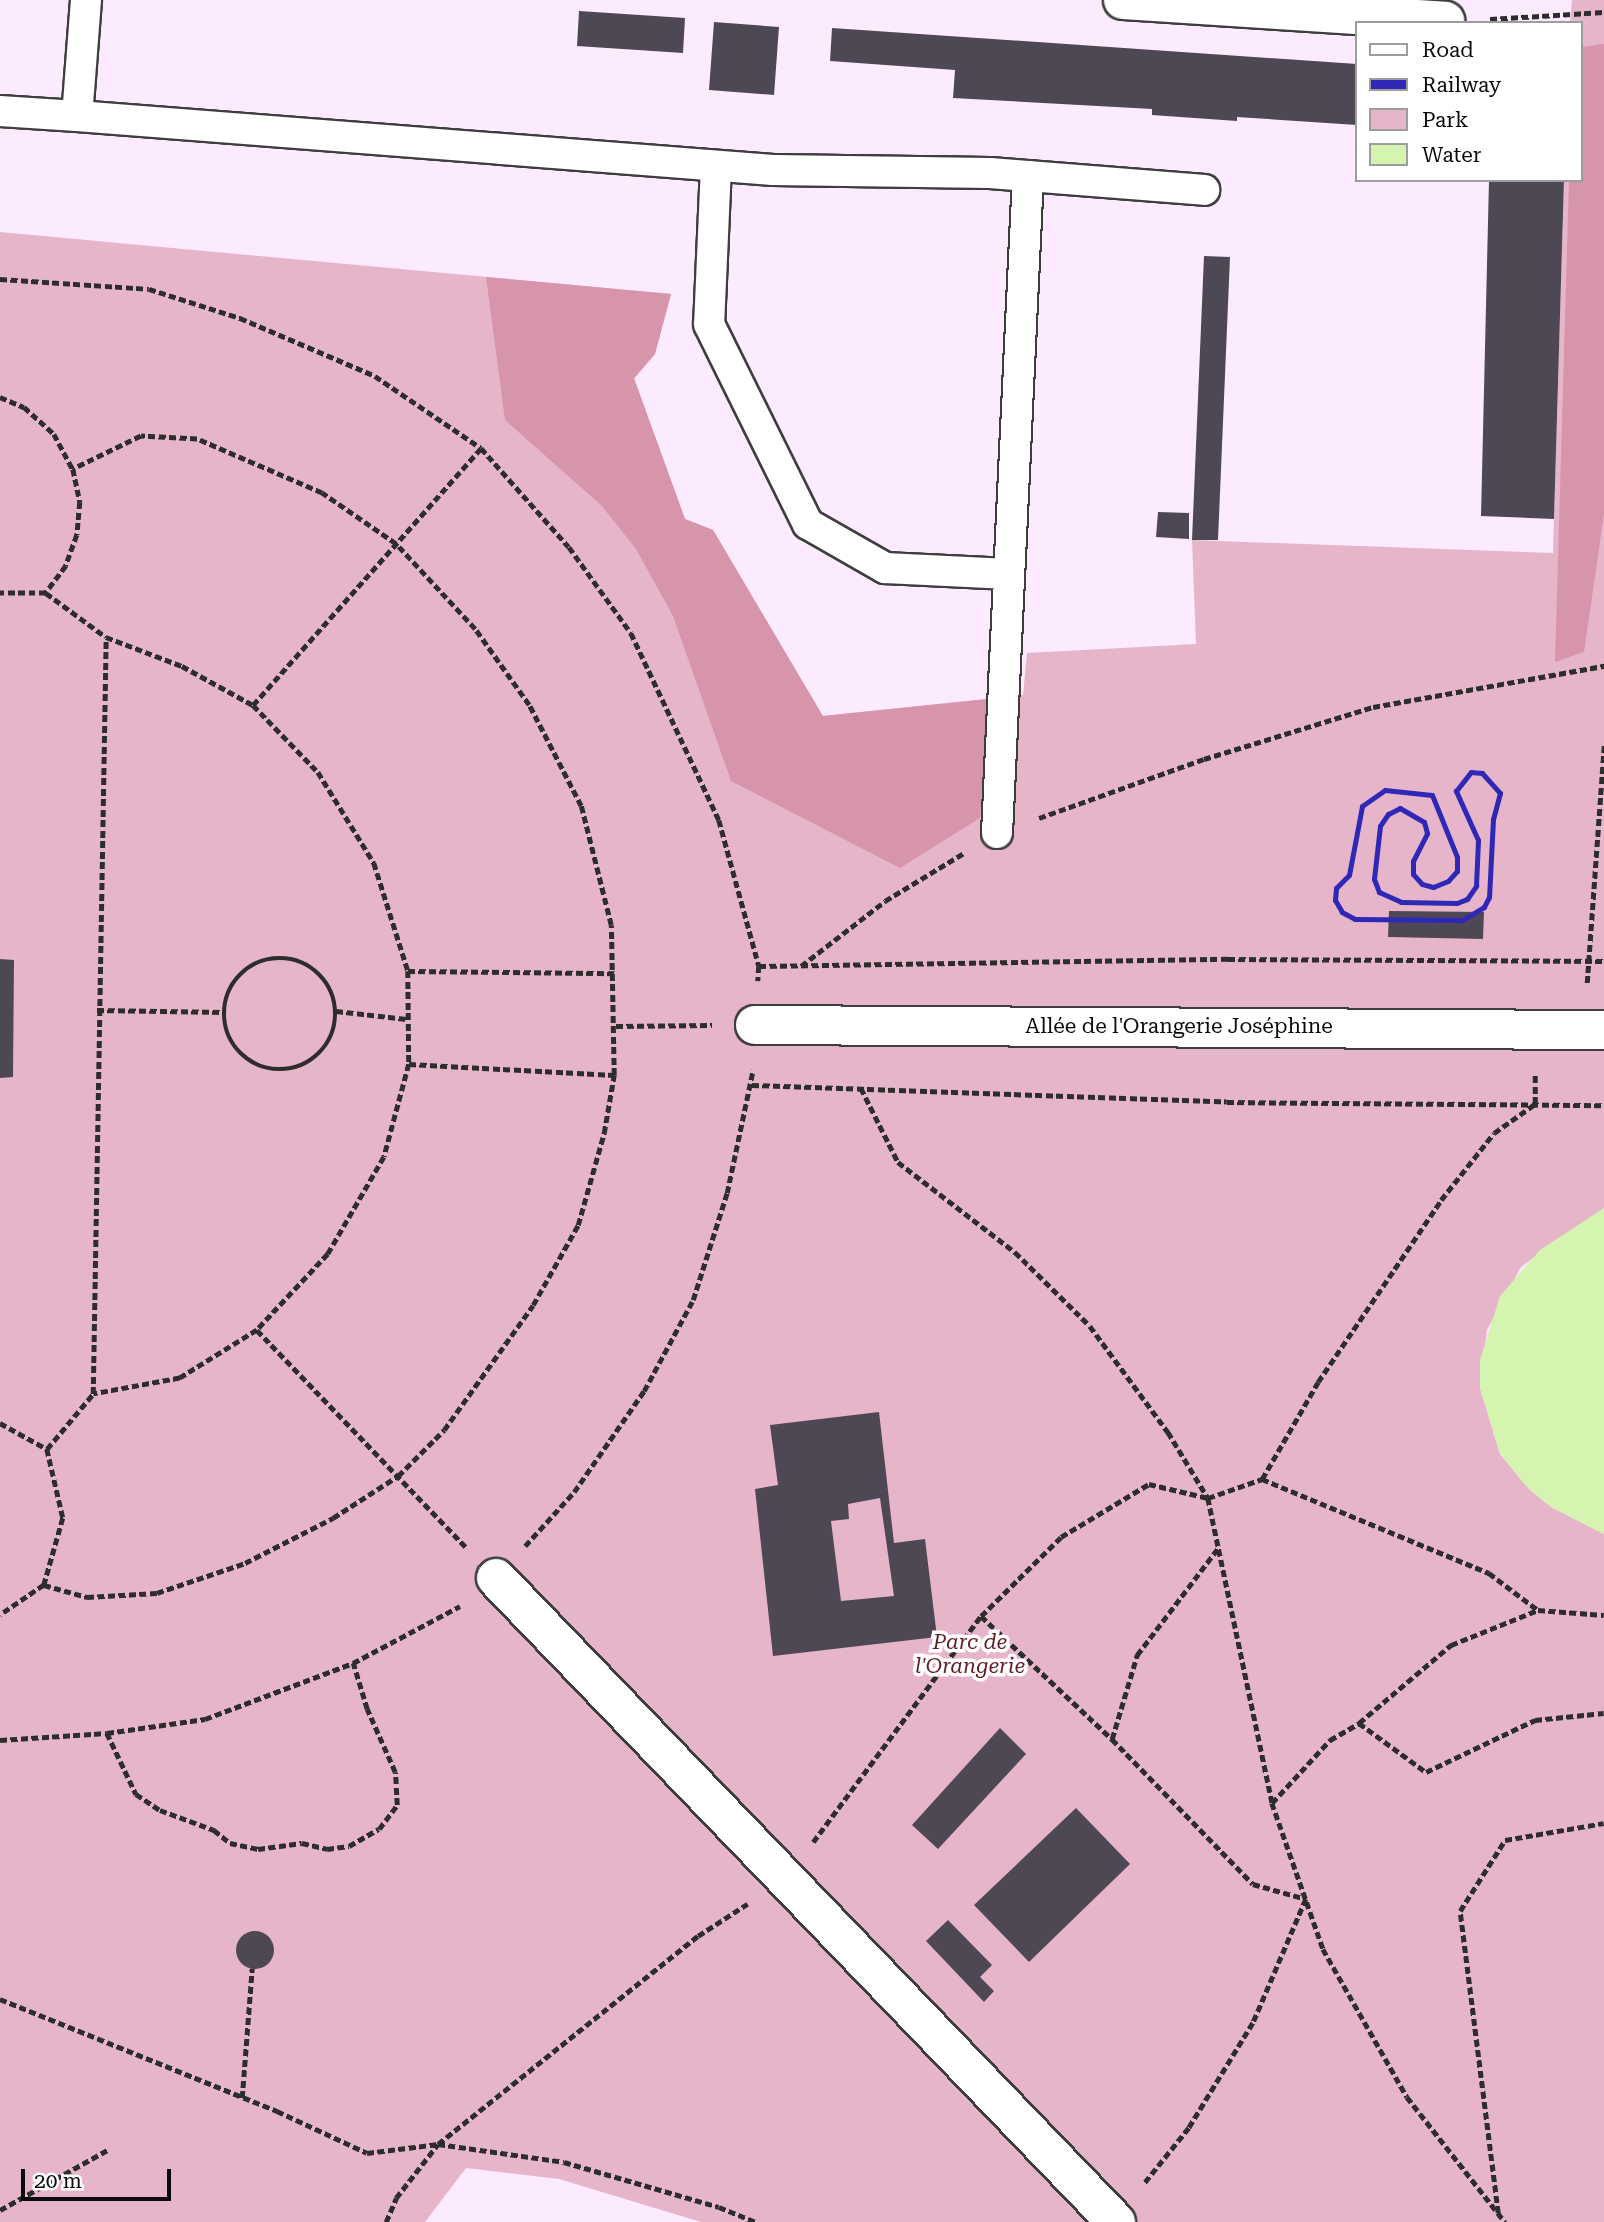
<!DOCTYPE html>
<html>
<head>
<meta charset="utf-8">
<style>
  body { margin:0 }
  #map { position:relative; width:1604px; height:2222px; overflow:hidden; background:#fceaff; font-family:"Roboto Serif",serif }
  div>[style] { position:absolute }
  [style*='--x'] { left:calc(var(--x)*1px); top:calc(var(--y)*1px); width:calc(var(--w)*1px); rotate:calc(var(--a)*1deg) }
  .green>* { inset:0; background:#e7b5ca }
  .forest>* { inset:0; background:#d795ac }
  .water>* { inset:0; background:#d4f4b0 }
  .building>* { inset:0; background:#4e4854 }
  .round { border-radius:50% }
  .path>* { height:4.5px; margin-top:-2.25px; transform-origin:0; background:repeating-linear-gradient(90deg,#2d2d2d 0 7px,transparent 0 10.5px) }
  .path>.ring { margin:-2.25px; padding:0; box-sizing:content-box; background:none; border:4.5px solid #2d2d2d; border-radius:50% }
  .roads { filter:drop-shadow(2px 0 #3e3e3e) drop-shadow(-2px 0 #3e3e3e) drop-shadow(0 2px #3e3e3e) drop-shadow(0 -2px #3e3e3e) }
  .lane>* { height:30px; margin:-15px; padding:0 15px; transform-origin:15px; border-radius:15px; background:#fff }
  .street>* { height:38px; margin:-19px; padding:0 19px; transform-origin:19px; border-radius:19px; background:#fff }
  .rail>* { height:5px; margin:-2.5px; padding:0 2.5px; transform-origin:2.5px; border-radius:2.5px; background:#2f28b7 }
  span { translate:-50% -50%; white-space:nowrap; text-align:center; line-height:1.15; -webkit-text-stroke:7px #fff; paint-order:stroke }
  .street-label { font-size:21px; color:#0b0b0b }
  .park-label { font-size:21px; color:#611e25; font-style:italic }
  .legend { position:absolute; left:1355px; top:21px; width:228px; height:161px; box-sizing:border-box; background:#fff; border:2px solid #9d9d9d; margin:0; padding:9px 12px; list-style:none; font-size:21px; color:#0b0b0b }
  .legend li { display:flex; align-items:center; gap:14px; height:35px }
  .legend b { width:35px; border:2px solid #9d9d9d }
  .scale { position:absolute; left:21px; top:2169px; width:150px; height:32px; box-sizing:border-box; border:4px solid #0b0b0b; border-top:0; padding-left:9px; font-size:21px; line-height:24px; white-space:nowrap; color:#0b0b0b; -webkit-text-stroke:5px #fff; paint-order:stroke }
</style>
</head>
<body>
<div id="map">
  <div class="green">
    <div style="clip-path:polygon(1572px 0,1604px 0,1604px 1208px,1521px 1267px,1487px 1330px,1480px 1388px,1500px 1454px,1529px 1489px,1551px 1507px,1604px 1534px,1604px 2222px,701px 2222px,559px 2179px,466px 2168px,425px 2222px,0 2222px,0 232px,671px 294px,655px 354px,634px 379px,685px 519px,713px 530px,822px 716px,1023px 695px,1027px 653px,1196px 644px,1192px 540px,1553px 553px,1564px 180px,1581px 180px,1581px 23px,1570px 23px)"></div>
  </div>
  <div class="forest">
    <div style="clip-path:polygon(1604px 44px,1604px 514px,1584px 652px,1555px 662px,1569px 180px,1581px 180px,1581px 47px)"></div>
    <div style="clip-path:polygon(486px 277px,671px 294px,655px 354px,634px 378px,685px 519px,713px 530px,823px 716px,989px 699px,980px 818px,900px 868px,731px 781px,673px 616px,636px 549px,601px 505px,505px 420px)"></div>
  </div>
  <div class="water">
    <div style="clip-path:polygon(1604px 1208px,1604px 1534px,1551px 1507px,1529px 1489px,1500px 1454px,1480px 1388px,1480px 1360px,1500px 1296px,1540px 1250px)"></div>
  </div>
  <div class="building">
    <div style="clip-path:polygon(579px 11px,685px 18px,683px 53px,577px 46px)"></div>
    <div style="clip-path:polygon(714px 22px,779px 27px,774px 95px,709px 90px)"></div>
    <div style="clip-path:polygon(832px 28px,1357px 64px,1357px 125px,1237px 117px,1237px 121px,1152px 115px,1152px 109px,953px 98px,955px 70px,830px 61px)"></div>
    <div style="clip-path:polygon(1489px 180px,1564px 180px,1554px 519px,1481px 516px)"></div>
    <div style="clip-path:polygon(1204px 256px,1230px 257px,1218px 540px,1192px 540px)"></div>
    <div style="clip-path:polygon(1158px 512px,1189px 513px,1189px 539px,1156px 537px)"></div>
    <div style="clip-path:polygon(1389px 911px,1484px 912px,1483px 939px,1388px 937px)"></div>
    <div style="clip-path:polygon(0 959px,14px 960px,13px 1077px,0 1078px)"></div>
    <div style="clip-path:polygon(evenodd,879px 1412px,894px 1543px,925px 1539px,937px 1637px,773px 1656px,755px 1489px,778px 1485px,770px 1425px,879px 1412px,880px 1498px,894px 1596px,841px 1601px,831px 1521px,849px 1519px,848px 1504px,880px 1498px)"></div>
    <div style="clip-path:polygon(1000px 1728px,1026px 1754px,938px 1849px,912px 1825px)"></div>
    <div style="clip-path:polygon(1076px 1808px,1130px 1864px,1029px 1962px,974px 1905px)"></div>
    <div style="clip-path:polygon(948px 1920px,992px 1965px,980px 1977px,994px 1991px,984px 2002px,926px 1941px)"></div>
    <div class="round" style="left:236px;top:1931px;width:38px;height:38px"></div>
  </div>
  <div class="path">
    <div style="--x:1490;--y:19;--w:114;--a:-3.5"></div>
    <div style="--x:0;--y:279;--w:149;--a:3.8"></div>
    <div style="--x:149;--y:289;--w:96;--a:17.7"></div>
    <div style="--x:240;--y:318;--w:147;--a:23.2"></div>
    <div style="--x:375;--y:376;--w:128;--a:34.2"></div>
    <div style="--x:481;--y:448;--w:132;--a:48.4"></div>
    <div style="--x:569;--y:547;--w:106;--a:54.2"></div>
    <div style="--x:631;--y:633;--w:207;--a:64.8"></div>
    <div style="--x:719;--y:820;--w:151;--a:74.7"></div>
    <div style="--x:759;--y:966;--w:15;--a:94"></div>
    <div style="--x:0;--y:397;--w:26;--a:23"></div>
    <div style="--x:24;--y:407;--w:40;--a:42"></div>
    <div style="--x:54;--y:434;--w:40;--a:62"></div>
    <div style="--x:73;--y:469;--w:34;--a:78"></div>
    <div style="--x:80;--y:502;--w:33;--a:95"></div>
    <div style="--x:77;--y:535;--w:33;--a:110"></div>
    <div style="--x:66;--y:566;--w:34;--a:127"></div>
    <div style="--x:46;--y:593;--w:46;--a:180"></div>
    <div style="--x:46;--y:593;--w:74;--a:36.3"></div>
    <div style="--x:106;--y:637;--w:81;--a:20.9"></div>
    <div style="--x:182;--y:666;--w:81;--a:28.8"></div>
    <div style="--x:253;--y:705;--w:93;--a:45.9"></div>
    <div style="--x:318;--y:772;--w:107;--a:58.4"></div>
    <div style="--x:374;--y:863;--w:113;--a:72.5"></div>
    <div style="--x:408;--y:971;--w:93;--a:89.4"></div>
    <div style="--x:409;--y:1064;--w:96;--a:105"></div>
    <div style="--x:384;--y:1157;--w:112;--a:120"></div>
    <div style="--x:328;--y:1254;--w:104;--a:133.1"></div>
    <div style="--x:257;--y:1330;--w:91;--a:148.1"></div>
    <div style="--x:180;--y:1378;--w:88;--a:169.6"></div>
    <div style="--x:253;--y:705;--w:344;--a:-48.4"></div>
    <div style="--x:1039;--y:818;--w:175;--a:-19.7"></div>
    <div style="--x:1204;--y:759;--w:177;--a:-17.1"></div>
    <div style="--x:1373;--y:707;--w:235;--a:-10.1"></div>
    <div class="ring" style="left:224px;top:958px;width:107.5px;height:107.5px"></div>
    <div style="--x:759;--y:966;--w:469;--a:-0.9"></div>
    <div style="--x:1228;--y:959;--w:376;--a:0.3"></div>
    <div style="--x:801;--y:966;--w:106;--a:-37.7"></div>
    <div style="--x:885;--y:901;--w:92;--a:-31.3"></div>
    <div style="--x:408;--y:971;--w:207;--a:0.6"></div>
    <div style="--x:1587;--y:983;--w:240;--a:-85.9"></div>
    <div style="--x:97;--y:1010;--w:128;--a:0.9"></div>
    <div style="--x:336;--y:1011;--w:71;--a:6.4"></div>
    <div style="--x:616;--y:1026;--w:96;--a:-0.6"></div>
    <div style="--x:409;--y:1064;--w:205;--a:3.1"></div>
    <div style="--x:752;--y:1085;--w:475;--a:2"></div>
    <div style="--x:1227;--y:1102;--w:377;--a:0.5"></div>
    <div style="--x:861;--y:1088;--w:83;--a:63.4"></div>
    <div style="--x:898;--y:1162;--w:148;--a:37.6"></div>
    <div style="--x:1015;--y:1252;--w:105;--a:44.6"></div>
    <div style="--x:1090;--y:1326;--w:132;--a:53.7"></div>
    <div style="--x:1168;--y:1432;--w:77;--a:58.8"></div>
    <div style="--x:1208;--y:1498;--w:312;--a:78.1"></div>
    <div style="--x:1272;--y:1803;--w:86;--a:-47.4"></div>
    <div style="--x:1330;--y:1740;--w:34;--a:-30"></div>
    <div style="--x:1359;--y:1723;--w:121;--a:-40.3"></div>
    <div style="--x:1451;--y:1645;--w:94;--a:-21.9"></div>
    <div style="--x:1538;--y:1610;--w:66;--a:4.3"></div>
    <div style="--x:257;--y:1330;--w:301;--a:46.1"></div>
    <div style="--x:0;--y:1423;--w:54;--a:29"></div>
    <div style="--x:47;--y:1449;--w:71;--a:76.9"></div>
    <div style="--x:63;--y:1518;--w:70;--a:105.8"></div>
    <div style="--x:44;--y:1585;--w:53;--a:145.7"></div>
    <div style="--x:47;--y:1449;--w:72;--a:-50.1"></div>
    <div style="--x:93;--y:1394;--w:757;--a:-89.02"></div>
    <div style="--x:1262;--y:1479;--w:246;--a:22.5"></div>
    <div style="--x:1489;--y:1573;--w:61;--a:37.1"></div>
    <div style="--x:525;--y:1546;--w:73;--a:-47.8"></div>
    <div style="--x:574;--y:1492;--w:123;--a:-55.3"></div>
    <div style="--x:644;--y:1391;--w:103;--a:-61.7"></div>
    <div style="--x:693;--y:1300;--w:112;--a:-72.4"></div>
    <div style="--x:727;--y:1193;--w:126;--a:-78.1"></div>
    <div style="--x:44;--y:1585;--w:45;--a:15.6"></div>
    <div style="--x:87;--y:1597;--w:70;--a:-3.3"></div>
    <div style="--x:157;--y:1593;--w:93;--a:-18.8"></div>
    <div style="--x:245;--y:1563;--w:99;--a:-27.1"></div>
    <div style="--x:333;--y:1518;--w:77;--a:-32.9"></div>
    <div style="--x:398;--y:1476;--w:65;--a:-45"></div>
    <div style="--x:444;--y:1430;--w:153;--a:-54.5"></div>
    <div style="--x:533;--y:1305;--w:92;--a:-60.6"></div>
    <div style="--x:578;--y:1225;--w:96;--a:-74.2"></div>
    <div style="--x:604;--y:1133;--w:59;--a:-80.2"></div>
    <div style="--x:614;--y:1075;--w:150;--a:-91.1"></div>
    <div style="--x:611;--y:925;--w:123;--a:-104.1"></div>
    <div style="--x:581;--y:806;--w:114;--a:-117.2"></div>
    <div style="--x:529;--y:705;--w:93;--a:-125.4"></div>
    <div style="--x:475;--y:629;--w:116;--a:-132.9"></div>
    <div style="--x:396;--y:544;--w:90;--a:-145.4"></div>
    <div style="--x:322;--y:493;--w:136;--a:-156.6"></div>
    <div style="--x:197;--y:439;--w:56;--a:-176.9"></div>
    <div style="--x:141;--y:436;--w:76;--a:154.1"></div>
    <div style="--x:981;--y:1616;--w:180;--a:43.2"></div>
    <div style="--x:1112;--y:1739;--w:202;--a:45.8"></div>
    <div style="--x:1253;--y:1884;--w:55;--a:15.8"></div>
    <div style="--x:1306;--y:1899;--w:135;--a:113.1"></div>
    <div style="--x:1253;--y:2023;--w:123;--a:121.4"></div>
    <div style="--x:1189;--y:2128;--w:72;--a:128.8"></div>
    <div style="--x:1359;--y:1723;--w:83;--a:36.2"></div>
    <div style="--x:1426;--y:1772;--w:121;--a:-25.5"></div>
    <div style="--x:1535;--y:1720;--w:69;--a:-5.8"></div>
    <div style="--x:107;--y:1733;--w:68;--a:64.6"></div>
    <div style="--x:136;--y:1794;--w:29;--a:34"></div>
    <div style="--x:160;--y:1810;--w:58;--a:20.3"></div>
    <div style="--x:214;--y:1830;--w:21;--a:39"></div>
    <div style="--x:230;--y:1843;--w:29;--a:12"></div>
    <div style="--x:258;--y:1849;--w:44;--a:-7.8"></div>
    <div style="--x:302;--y:1843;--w:26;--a:13"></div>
    <div style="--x:327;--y:1849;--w:22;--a:-8"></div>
    <div style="--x:349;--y:1846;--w:34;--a:-30"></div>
    <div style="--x:379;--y:1829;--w:30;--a:-53"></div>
    <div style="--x:397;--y:1805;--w:33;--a:-93"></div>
    <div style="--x:395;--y:1772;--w:69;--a:-114"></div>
    <div style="--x:367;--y:1709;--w:48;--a:-106.9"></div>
    <div style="--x:1112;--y:1739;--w:88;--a:-73.4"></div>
    <div style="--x:1137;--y:1655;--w:136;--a:-52.8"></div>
    <div style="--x:0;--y:1740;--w:107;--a:-3.7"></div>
    <div style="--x:107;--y:1733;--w:99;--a:-8.1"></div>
    <div style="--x:205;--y:1719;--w:158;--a:-20.7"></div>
    <div style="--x:353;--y:1663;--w:121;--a:-28"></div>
    <div style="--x:1272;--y:1803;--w:155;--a:70.7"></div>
    <div style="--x:1323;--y:1949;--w:170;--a:60.4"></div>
    <div style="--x:1407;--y:2097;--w:159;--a:51.9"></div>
    <div style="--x:813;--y:1842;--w:282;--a:-53.4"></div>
    <div style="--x:981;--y:1616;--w:112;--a:-44.6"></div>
    <div style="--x:1061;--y:1537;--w:103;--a:-31.1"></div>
    <div style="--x:1149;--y:1484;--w:61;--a:13.3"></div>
    <div style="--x:1208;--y:1498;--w:57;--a:-19.4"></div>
    <div style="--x:1262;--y:1479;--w:112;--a:-60"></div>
    <div style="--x:1318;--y:1382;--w:220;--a:-55.9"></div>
    <div style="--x:1441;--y:1200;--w:85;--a:-51.7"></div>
    <div style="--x:1494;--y:1133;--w:50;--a:-35.3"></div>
    <div style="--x:1535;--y:1104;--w:29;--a:-90"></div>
    <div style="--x:0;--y:1999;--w:299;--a:22"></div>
    <div style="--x:277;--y:2111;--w:99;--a:25"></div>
    <div style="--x:367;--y:2153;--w:72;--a:-7.2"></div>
    <div style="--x:438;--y:2144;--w:127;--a:8.1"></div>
    <div style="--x:564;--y:2162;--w:161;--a:16.2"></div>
    <div style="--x:719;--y:2207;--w:40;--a:22"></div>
    <div style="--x:242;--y:2098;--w:130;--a:-85.6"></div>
    <div style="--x:0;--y:2210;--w:125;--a:-29.2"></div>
    <div style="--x:1498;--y:2213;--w:304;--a:-97.2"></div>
    <div style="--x:1460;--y:1911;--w:84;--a:-57.6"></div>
    <div style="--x:1505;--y:1840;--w:100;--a:-9.7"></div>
    <div style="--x:386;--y:2222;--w:26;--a:-67"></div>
    <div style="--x:396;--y:2198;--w:68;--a:-52.1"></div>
    <div style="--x:438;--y:2144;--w:333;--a:-38.7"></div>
    <div style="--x:698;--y:1936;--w:59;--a:-33.1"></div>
  </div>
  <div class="roads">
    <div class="lane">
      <div style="--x:86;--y:0;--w:116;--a:94.4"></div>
      <div style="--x:77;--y:116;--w:698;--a:4.44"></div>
      <div style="--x:773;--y:170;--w:217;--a:0.8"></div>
      <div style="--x:990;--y:173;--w:215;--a:4.5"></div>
      <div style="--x:0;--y:111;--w:77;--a:3.7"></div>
      <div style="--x:716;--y:166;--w:158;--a:92.5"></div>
      <div style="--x:709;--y:324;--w:223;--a:63.7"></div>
      <div style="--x:808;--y:524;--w:89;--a:29.7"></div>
      <div style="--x:885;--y:568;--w:124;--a:2.8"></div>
      <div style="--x:997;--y:833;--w:658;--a:-87.3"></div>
    </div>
    <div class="street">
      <div style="--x:1123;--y:0;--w:323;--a:3.7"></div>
      <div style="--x:755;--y:1025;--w:849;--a:0.34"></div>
      <div style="--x:496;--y:1578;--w:894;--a:46.09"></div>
    </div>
  </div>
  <div class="rail">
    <div style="--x:1471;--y:772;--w:11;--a:5"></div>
    <div style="--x:1482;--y:773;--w:27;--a:48"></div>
    <div style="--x:1500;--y:793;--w:27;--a:105"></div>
    <div style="--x:1493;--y:819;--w:78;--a:92.9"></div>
    <div style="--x:1489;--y:897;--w:11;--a:117"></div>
    <div style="--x:1484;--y:907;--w:26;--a:149"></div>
    <div style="--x:1462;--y:920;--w:107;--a:-179.5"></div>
    <div style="--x:1355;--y:919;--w:15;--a:-152"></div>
    <div style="--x:1342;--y:912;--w:14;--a:-120"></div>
    <div style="--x:1335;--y:900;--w:12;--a:-85"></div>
    <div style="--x:1336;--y:888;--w:18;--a:-45"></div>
    <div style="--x:1349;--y:875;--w:70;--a:-79.3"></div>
    <div style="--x:1362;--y:806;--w:28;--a:-35"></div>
    <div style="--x:1385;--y:790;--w:47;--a:6.1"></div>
    <div style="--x:1432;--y:795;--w:67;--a:68"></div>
    <div style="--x:1457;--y:857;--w:14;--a:90"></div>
    <div style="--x:1457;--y:871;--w:13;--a:132"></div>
    <div style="--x:1448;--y:881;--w:16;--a:158"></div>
    <div style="--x:1433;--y:887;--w:11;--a:-165"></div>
    <div style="--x:1422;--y:884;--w:13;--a:-132"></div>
    <div style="--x:1413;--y:874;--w:13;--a:-90"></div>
    <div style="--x:1413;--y:861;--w:31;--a:-63"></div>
    <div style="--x:1427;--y:833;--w:11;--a:-105"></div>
    <div style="--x:1424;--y:822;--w:28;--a:-150"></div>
    <div style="--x:1400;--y:808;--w:13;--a:153"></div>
    <div style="--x:1388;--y:814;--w:14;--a:124"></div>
    <div style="--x:1380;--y:826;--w:53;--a:96.5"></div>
    <div style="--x:1374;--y:879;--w:14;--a:69"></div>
    <div style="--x:1379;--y:892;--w:24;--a:24"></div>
    <div style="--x:1401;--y:902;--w:56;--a:1"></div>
    <div style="--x:1457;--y:903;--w:11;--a:-22"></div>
    <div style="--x:1467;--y:899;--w:16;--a:-55"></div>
    <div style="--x:1476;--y:886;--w:46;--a:-87.5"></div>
    <div style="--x:1478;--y:840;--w:54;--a:-114.2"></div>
    <div style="--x:1456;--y:791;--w:24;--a:-52"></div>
  </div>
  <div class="street-label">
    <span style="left:1179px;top:1026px">Allée de l'Orangerie Joséphine</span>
  </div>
  <div class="park-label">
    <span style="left:970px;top:1654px">Parc de<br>l'Orangerie</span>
  </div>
  <ul class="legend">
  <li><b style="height:9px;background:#fff"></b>Road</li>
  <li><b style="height:9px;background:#2f28b7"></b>Railway</li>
  <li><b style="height:19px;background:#e7b5ca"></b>Park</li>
  <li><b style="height:19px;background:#d4f4b0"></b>Water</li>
  </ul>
  <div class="scale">20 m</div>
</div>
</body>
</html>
